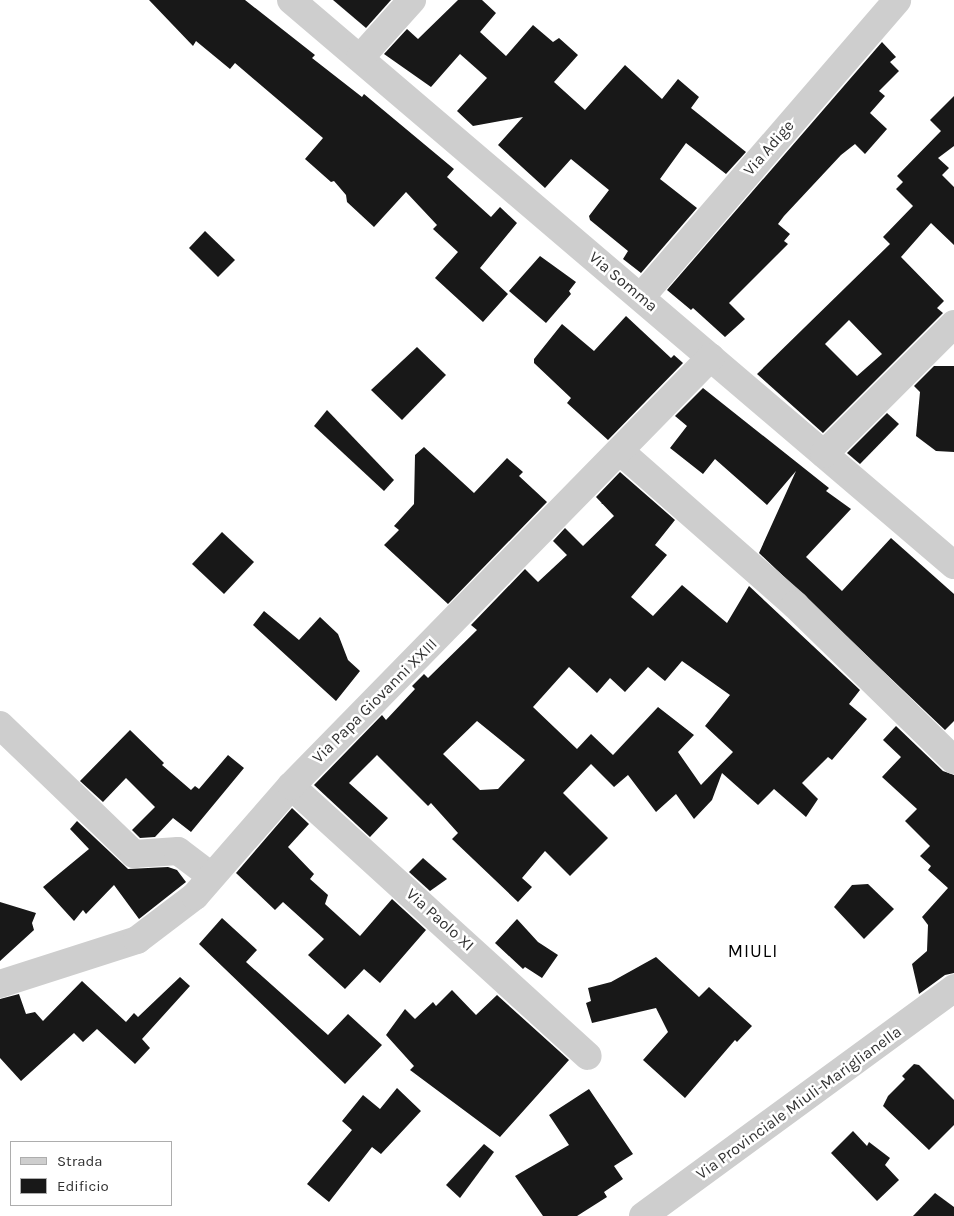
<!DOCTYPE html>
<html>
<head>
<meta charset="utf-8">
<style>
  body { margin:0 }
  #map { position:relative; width:954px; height:1216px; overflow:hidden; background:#fff; font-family:Karla,sans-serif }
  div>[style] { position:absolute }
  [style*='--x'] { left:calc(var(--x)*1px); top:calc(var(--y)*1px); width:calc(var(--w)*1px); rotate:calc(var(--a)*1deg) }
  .building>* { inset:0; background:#181818 }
  .minor>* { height:28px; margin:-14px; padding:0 14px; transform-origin:14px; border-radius:14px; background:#cecece }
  span { translate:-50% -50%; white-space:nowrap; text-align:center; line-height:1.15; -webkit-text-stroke:5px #fff; paint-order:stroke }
  .street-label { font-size:16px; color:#313131 }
  .neighbourhood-label { font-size:18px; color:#000; letter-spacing:1px }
  .legend { position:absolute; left:10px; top:1141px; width:162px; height:65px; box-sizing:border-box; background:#fff; border:1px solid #adadad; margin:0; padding:6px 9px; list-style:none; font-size:15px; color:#313131 }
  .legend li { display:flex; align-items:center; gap:10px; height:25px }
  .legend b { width:25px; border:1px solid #adadad }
</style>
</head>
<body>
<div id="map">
  <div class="building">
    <div style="clip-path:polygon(149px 0,245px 0,315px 55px,312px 58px,362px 97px,364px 94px,454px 169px,447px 177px,491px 217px,500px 207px,517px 223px,480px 268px,508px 294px,483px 322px,435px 278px,458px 252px,433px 229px,437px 225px,406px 192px,374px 227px,347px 202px,346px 195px,334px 181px,331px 182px,305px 159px,323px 138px,235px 63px,230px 69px,196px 41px,193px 46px)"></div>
    <div style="clip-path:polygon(333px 0,391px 0,366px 28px)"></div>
    <div style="clip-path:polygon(458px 0,482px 0,496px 13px,480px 32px,506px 56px,533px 25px,553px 42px,559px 38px,578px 55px,554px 82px,585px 110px,625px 65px,662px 99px,678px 79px,699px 97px,691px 108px,746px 152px,726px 174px,686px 143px,660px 179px,697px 208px,641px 273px,623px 259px,628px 251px,590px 220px,589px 216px,609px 190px,571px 159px,545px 188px,498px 145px,523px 117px,473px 126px,457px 111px,487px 78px,460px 54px,431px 87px,384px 54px,407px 29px,418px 39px)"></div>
    <div style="clip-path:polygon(882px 42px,896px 57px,890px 62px,899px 71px,879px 91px,885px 96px,870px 113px,887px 129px,865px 154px,855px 144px,841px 155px,784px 216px,778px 224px,790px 234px,784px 241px,788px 244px,729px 303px,745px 319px,725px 337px,693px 308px,691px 310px,667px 290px)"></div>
    <div style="clip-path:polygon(evenodd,954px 96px,954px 146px,938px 158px,949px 168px,942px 175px,954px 187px,954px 245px,931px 223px,901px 257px,944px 301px,937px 308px,943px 313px,823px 433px,757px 374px,890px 244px,883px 237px,913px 206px,896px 189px,903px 182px,897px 176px,941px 131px,930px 120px,954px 96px,849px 320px,882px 354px,857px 376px,825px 344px,849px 320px)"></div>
    <div style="clip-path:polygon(205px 231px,235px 260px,218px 277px,189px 248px)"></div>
    <div style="clip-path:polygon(540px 256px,576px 282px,569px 291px,571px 294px,546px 323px,509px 291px)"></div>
    <div style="clip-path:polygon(626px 316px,671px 358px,674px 355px,683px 363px,608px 440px,567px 403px,571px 398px,534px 363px,534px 359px,562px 324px,594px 351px)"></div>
    <div style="clip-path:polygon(417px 347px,446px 375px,402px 420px,371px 390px)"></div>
    <div style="clip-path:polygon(934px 366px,954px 366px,954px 452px,936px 451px,916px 436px,920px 392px,914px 386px)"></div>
    <div style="clip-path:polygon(703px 388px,829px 488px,826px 491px,851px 509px,806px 557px,842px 591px,891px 538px,954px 594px,954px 721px,945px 730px,759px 553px,796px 471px,767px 505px,715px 459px,703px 474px,670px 448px,687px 426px,675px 416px)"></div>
    <div style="clip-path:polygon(327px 410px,394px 480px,384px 491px,314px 426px)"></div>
    <div style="clip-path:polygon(887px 413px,899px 424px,860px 464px,847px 453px)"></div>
    <div style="clip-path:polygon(424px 447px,474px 493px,507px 458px,523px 472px,519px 476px,547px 502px,448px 604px,384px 545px,399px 530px,394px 526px,414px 504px,415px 455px)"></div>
    <div style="clip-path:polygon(evenodd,620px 472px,675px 520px,655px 545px,667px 555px,631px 597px,653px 616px,682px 585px,727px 623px,749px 586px,860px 690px,849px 704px,867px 719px,832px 760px,828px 757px,802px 783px,818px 799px,806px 817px,774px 789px,758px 805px,722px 773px,712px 800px,694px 819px,676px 794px,656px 812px,628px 775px,614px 787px,591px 764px,563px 793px,608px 838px,570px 876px,545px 851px,522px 878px,532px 887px,518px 902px,452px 839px,458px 833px,431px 803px,428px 806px,377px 755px,349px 783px,388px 818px,370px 837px,314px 785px,382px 715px,386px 720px,415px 689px,412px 686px,424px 674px,428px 678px,477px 630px,471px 625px,525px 569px,538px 582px,567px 555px,553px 541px,565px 528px,583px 546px,614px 516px,596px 497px,620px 472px,682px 661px,730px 695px,705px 726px,733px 752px,701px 785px,678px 752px,694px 735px,658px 707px,613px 755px,591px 734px,577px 749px,533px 707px,569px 667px,597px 693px,610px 678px,625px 692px,648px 667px,665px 681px,682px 661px,620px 472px,477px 721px,525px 760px,498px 789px,480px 790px,443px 754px,477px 721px)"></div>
    <div style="clip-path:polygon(222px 532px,254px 562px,224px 594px,192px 564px)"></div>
    <div style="clip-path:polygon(264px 611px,299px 640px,320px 617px,338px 634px,348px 660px,360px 671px,336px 701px,253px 625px)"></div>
    <div style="clip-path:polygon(896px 726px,943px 771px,954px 775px,954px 973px,945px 975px,919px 994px,912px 964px,927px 951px,928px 925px,922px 917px,948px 888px,928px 870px,931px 866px,920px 856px,930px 846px,905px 821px,917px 809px,882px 777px,901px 757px,883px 740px)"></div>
    <div style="clip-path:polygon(130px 730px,164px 763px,162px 765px,191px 790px,195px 786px,199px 789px,228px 755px,244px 768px,191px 832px,173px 818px,155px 837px,140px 838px,132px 830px,155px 807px,126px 778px,103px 802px,80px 781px)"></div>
    <div style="clip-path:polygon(292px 808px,309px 824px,288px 847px,314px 874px,310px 879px,328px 895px,325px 904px,360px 936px,392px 899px,426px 930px,380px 983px,364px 969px,345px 989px,308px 955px,324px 939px,283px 902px,275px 910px,236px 873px)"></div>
    <div style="clip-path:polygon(77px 821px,128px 869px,168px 867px,177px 870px,186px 882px,139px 919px,114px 885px,86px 914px,83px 910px,74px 921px,43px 887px,89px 849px,70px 829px)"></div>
    <div style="clip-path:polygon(423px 858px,447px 879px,430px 891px,409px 872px)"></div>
    <div style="clip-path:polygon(868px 884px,894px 909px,864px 939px,834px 907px,852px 885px)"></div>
    <div style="clip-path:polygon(0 902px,36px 913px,32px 923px,34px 930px,0 961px)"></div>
    <div style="clip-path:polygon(222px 918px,257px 950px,246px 962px,328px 1035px,348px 1014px,382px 1045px,345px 1084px,199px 944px)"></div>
    <div style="clip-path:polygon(517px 919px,538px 942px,558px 955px,542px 978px,525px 967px,523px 969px,495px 943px)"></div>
    <div style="clip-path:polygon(656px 957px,699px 997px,709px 987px,752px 1026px,737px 1042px,735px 1040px,685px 1098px,643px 1060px,668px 1032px,656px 1008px,592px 1023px,586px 1003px,591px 1001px,588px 988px,611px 982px)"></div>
    <div style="clip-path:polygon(180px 977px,190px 986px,142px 1039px,150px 1048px,135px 1064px,97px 1029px,83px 1042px,74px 1033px,21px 1081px,0 1058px,0 999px,19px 994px,26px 1014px,35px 1012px,43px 1021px,82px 981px,126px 1022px,134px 1013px,138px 1017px)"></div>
    <div style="clip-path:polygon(452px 990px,476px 1015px,497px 995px,569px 1060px,500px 1137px,410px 1070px,414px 1066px,386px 1035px,405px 1009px,415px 1019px,433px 1002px,436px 1006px)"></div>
    <div style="clip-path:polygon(914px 1064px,919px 1065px,954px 1100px,954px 1125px,929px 1150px,883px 1106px,888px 1096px,905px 1079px,902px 1076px)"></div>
    <div style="clip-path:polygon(397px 1088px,421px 1111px,381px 1154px,372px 1147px,329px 1202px,307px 1184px,352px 1130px,342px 1121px,363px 1095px,380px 1109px)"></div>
    <div style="clip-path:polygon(589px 1089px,633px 1154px,614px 1166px,623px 1179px,604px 1192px,607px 1197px,577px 1216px,543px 1216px,515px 1176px,569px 1145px,549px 1115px)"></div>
    <div style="clip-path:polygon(853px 1131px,867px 1146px,869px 1142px,890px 1158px,885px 1165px,899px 1180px,877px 1201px,831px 1153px)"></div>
    <div style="clip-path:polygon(484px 1144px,494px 1152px,460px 1198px,446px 1185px)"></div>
    <div style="clip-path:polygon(935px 1193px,954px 1207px,954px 1216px,913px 1216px)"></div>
  </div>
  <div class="minor">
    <div style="--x:291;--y:0;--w:871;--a:40.44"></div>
    <div style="--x:360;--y:58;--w:78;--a:-48.1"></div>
    <div style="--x:641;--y:297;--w:392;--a:-49.2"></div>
    <div style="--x:621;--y:452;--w:232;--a:41.3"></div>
    <div style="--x:795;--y:605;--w:222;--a:44.3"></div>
    <div style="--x:824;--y:454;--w:184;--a:-45"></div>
    <div style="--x:0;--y:725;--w:186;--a:43.9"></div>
    <div style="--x:134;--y:854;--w:44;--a:-3.9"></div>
    <div style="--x:178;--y:851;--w:40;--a:37"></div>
    <div style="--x:291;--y:786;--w:401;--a:42.3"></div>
    <div style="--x:0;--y:984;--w:144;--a:-17.8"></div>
    <div style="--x:137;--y:940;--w:73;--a:-37.2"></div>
    <div style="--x:195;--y:896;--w:146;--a:-48.9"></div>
    <div style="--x:291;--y:786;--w:600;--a:-45.61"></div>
    <div style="--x:643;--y:1216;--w:386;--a:-36.2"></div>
  </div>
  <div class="street-label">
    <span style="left:769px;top:148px;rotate:-49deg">Via Adige</span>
    <span style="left:623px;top:282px;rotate:40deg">Via Somma</span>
    <span style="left:375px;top:701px;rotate:-45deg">Via Papa Giovanni XXIII</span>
    <span style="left:440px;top:920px;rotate:42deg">Via Paolo XI</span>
    <span style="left:799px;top:1103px;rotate:-36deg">Via Provinciale Miuli-Mariglianella</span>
  </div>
  <div class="neighbourhood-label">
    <span style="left:753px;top:951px">MIULI</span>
  </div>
  <ul class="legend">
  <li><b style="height:6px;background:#cecece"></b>Strada</li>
  <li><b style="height:14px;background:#181818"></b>Edificio</li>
  </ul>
</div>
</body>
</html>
